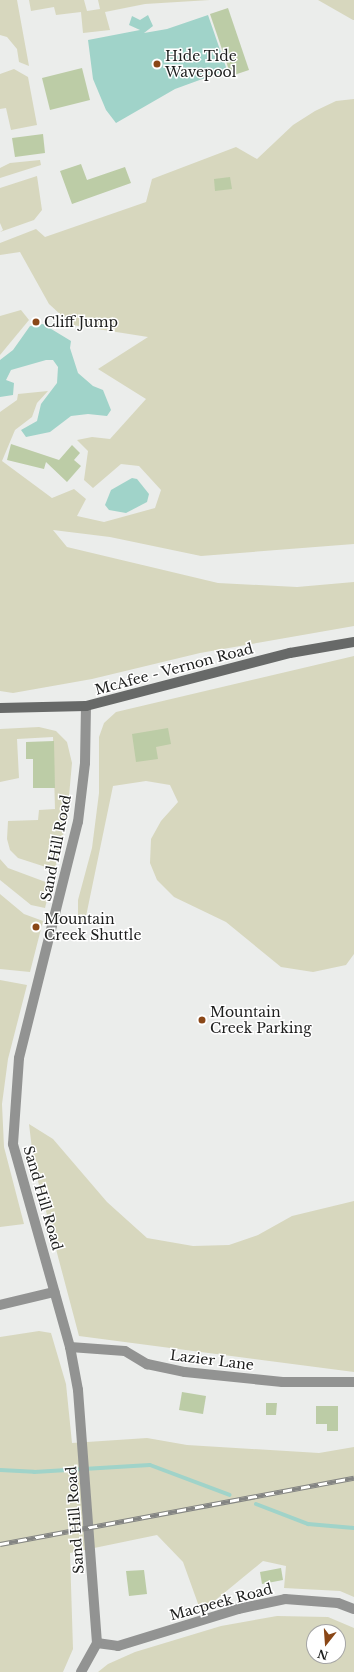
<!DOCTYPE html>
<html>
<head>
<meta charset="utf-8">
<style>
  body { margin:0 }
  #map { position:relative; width:354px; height:1672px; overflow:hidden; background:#ebedeb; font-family:"Libre Baskerville",serif }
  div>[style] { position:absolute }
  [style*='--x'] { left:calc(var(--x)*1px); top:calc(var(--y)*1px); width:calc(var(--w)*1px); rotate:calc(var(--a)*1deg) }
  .green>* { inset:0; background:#d7d7be }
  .water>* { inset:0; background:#a0d3c9 }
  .stream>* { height:4px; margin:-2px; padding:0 2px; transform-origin:2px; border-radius:2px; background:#a0d3c9 }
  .building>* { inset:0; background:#bccca6 }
  .minor>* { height:10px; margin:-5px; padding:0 5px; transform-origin:5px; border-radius:5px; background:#929392 }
  .secondary>* { height:10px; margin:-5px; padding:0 5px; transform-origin:5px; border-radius:5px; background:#676968 }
  .rail>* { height:4.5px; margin-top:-2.25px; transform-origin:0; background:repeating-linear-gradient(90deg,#fff 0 9px,#838483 0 18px); box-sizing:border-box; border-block:1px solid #838483 }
  .dots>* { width:11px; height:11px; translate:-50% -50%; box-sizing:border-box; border:2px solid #fff; border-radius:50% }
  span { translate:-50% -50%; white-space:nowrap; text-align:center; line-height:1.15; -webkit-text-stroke:3px #fff; paint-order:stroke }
  .poi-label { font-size:14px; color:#1d1e1d }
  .left { translate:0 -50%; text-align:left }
  .street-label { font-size:14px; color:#1d1e1d }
  .north { position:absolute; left:306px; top:1624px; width:40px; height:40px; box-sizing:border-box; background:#fff; border:1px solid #a5a5a5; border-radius:50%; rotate:197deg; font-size:11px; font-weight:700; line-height:16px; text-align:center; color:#1d1e1d }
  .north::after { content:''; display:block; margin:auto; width:14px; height:18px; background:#8a4717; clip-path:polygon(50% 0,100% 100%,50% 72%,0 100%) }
</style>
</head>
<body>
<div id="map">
  <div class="green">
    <div style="clip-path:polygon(0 0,17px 0,29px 66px,19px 62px,17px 49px,7px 37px,0 35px)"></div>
    <div style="clip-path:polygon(29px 0,84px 0,87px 11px,100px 9px,98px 0,210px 0,145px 4px,105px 12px,110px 30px,83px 33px,81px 12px,56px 15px,54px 7px,31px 11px)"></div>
    <div style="clip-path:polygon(318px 0,354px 0,354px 20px,353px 20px)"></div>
    <div style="clip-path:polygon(14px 69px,28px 77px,37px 125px,11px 130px,6px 108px,0 109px,0 74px)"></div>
    <div style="clip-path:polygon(354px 99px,354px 544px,201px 556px,110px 537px,53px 530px,67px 547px,218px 583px,297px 587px,354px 582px,354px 626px,200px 653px,92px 679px,13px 693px,0 691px,0 412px,17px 400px,18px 394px,48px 391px,37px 403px,32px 417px,15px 430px,2px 461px,52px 498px,74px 489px,86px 499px,77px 516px,104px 522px,155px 508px,161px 490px,139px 466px,121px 464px,93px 488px,84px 480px,88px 451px,77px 440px,92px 437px,110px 439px,146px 399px,98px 369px,148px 337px,72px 325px,49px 304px,20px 252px,0 255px,0 243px,36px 229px,45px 237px,146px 202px,152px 179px,236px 147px,257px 159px,293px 125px,315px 111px,336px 101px)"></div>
    <div style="clip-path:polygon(40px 160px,41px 165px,0 178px,0 168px,10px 163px)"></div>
    <div style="clip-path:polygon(37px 176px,42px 210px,34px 220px,0 232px,3px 230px,0 223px,0 188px)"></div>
    <div style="clip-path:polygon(21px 310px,29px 320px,0 355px,0 316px)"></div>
    <div style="clip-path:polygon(354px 656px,354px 954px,346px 965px,313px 972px,281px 967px,226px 922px,174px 897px,157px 880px,150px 863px,151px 839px,161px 821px,178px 802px,170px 785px,146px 781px,113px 786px,84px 926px,78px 920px,78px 900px,92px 848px,99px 793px,99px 737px,104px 723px,116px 712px)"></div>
    <div style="clip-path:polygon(39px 727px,56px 731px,67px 742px,72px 763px,67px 818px,55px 870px,18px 858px,10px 850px,7px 839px,8px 821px,38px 820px,39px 810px,55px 809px,53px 737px,17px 739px,19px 778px,0 782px,0 729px)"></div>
    <div style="clip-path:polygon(0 859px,8px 868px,51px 884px,45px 908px,31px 905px,0 880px)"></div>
    <div style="clip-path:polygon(0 894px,24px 914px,43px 921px,30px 972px,0 969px)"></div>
    <div style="clip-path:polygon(0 980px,27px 985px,8px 1059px,2px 1104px,4px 1147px,24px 1224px,0 1227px)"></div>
    <div style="clip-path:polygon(29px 1124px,53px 1139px,107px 1202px,147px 1238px,193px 1246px,229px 1245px,258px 1235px,292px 1216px,354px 1201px,354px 1372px,79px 1336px,34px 1166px)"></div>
    <div style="clip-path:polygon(39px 1331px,51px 1333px,66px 1384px,72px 1443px,147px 1438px,187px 1445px,319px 1453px,354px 1447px,354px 1597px,340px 1591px,284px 1588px,286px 1566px,263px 1561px,201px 1612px,183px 1562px,157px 1535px,70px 1553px,73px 1649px,63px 1672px,0 1672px,0 1337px)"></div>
    <div style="clip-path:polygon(evenodd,277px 1616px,328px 1617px,354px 1628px,354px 1672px,98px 1672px,108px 1664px,135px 1652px,221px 1626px,277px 1616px,314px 1632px,338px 1632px,338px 1656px,314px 1656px,314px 1632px)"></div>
  </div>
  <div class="water">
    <div style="clip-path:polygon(148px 15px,153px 26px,144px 33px,167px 29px,208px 15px,227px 70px,175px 89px,116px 123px,106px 110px,93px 79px,88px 40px,140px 30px,129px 25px,132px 16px,140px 20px)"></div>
    <div style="clip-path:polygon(43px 324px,71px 341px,70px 348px,78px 373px,93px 386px,103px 390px,111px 410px,107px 416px,88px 414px,71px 416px,50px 432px,26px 437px,21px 430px,37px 421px,41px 404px,57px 383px,58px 367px,53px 360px,46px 360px,11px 370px,6px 380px,14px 383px,13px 395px,0 397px,0 360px,13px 350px,30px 326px)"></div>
    <div style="clip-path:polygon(132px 478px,137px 479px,149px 494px,147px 502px,126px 513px,109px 510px,105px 505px,111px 490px)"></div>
  </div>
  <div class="stream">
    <div style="--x:0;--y:1470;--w:34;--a:3"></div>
    <div style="--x:34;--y:1472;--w:116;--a:-3.5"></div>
    <div style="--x:150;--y:1465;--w:85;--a:20.6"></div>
    <div style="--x:256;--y:1504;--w:56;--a:21"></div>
    <div style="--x:308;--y:1524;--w:46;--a:5"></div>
  </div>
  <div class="building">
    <div style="clip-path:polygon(228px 8px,249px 70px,231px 76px,210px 14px)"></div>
    <div style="clip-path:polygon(82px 68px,90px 100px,50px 110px,42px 78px)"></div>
    <div style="clip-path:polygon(43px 134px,45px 153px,15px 157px,12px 138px)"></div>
    <div style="clip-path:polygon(81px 164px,87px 180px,125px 167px,131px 183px,72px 204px,60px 171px)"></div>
    <div style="clip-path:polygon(230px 177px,232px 189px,215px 191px,214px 179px)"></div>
    <div style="clip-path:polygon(11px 444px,59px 460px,72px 445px,80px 453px,74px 460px,81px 466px,67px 482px,46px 462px,44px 469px,7px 460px)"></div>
    <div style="clip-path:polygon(168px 728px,171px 744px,156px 747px,158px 759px,136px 762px,132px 734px)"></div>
    <div style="clip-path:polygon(54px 741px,55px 788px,33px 788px,33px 759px,26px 759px,26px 742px)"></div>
    <div style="clip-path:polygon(182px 1392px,206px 1396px,203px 1414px,179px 1410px)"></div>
    <div style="clip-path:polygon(266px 1403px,277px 1403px,276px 1415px,266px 1415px)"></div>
    <div style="clip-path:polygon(316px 1406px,338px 1406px,338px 1431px,327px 1431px,327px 1424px,316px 1424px)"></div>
    <div style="clip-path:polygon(281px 1568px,283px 1580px,262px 1584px,260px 1572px)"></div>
    <div style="clip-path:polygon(144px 1570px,147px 1594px,129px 1596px,126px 1571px)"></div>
  </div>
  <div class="minor">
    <div style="--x:0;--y:1305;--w:56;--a:-13.5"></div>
    <div style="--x:70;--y:1347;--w:55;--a:4.2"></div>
    <div style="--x:125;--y:1351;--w:26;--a:31"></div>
    <div style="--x:147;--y:1364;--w:39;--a:12"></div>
    <div style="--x:185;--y:1372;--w:98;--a:5.9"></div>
    <div style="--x:282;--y:1382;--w:72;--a:0"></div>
    <div style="--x:97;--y:1643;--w:21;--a:8"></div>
    <div style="--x:118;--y:1646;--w:126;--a:-17.1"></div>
    <div style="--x:238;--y:1609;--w:48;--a:-12"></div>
    <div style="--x:285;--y:1599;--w:53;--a:4.3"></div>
    <div style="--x:338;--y:1603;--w:17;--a:21"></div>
    <div style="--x:81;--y:1672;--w:33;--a:-61"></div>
    <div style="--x:97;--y:1643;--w:254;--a:-94.3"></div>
    <div style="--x:78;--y:1390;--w:44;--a:-100.5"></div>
    <div style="--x:70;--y:1347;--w:211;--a:-105.7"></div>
    <div style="--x:13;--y:1144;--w:86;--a:-86"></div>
    <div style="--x:19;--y:1058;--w:243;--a:-76"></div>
    <div style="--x:78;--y:822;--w:59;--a:-83.2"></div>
    <div style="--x:85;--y:763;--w:57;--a:-89"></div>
  </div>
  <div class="secondary">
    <div style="--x:0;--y:708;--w:86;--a:-1.3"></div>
    <div style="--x:86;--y:706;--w:211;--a:-14.6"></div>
    <div style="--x:290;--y:653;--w:65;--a:-9.8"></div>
  </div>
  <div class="rail">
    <div style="--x:0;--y:1544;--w:360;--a:-10.6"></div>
  </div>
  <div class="dots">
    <div style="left:157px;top:64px;background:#8a4717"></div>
    <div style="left:36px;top:322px;background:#8a4717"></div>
    <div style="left:36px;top:927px;background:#8a4717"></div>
    <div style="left:202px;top:1020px;background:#8a4717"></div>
  </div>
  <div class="poi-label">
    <span class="left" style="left:165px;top:64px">Hide Tide<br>Wavepool</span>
    <span class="left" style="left:44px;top:322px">Cliff Jump</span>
    <span class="left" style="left:44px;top:927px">Mountain<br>Creek Shuttle</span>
    <span class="left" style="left:210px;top:1020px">Mountain<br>Creek Parking</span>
  </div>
  <div class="street-label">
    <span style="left:174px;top:669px;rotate:-15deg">McAfee - Vernon Road</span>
    <span style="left:56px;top:848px;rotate:-79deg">Sand Hill Road</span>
    <span style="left:43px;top:1198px;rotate:74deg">Sand Hill Road</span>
    <span style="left:212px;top:1360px;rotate:7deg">Lazier Lane</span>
    <span style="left:75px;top:1520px;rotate:-94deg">Sand Hill Road</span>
    <span style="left:221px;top:1602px;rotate:-15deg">Macpeek Road</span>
  </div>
  <div class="north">N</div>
</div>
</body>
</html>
